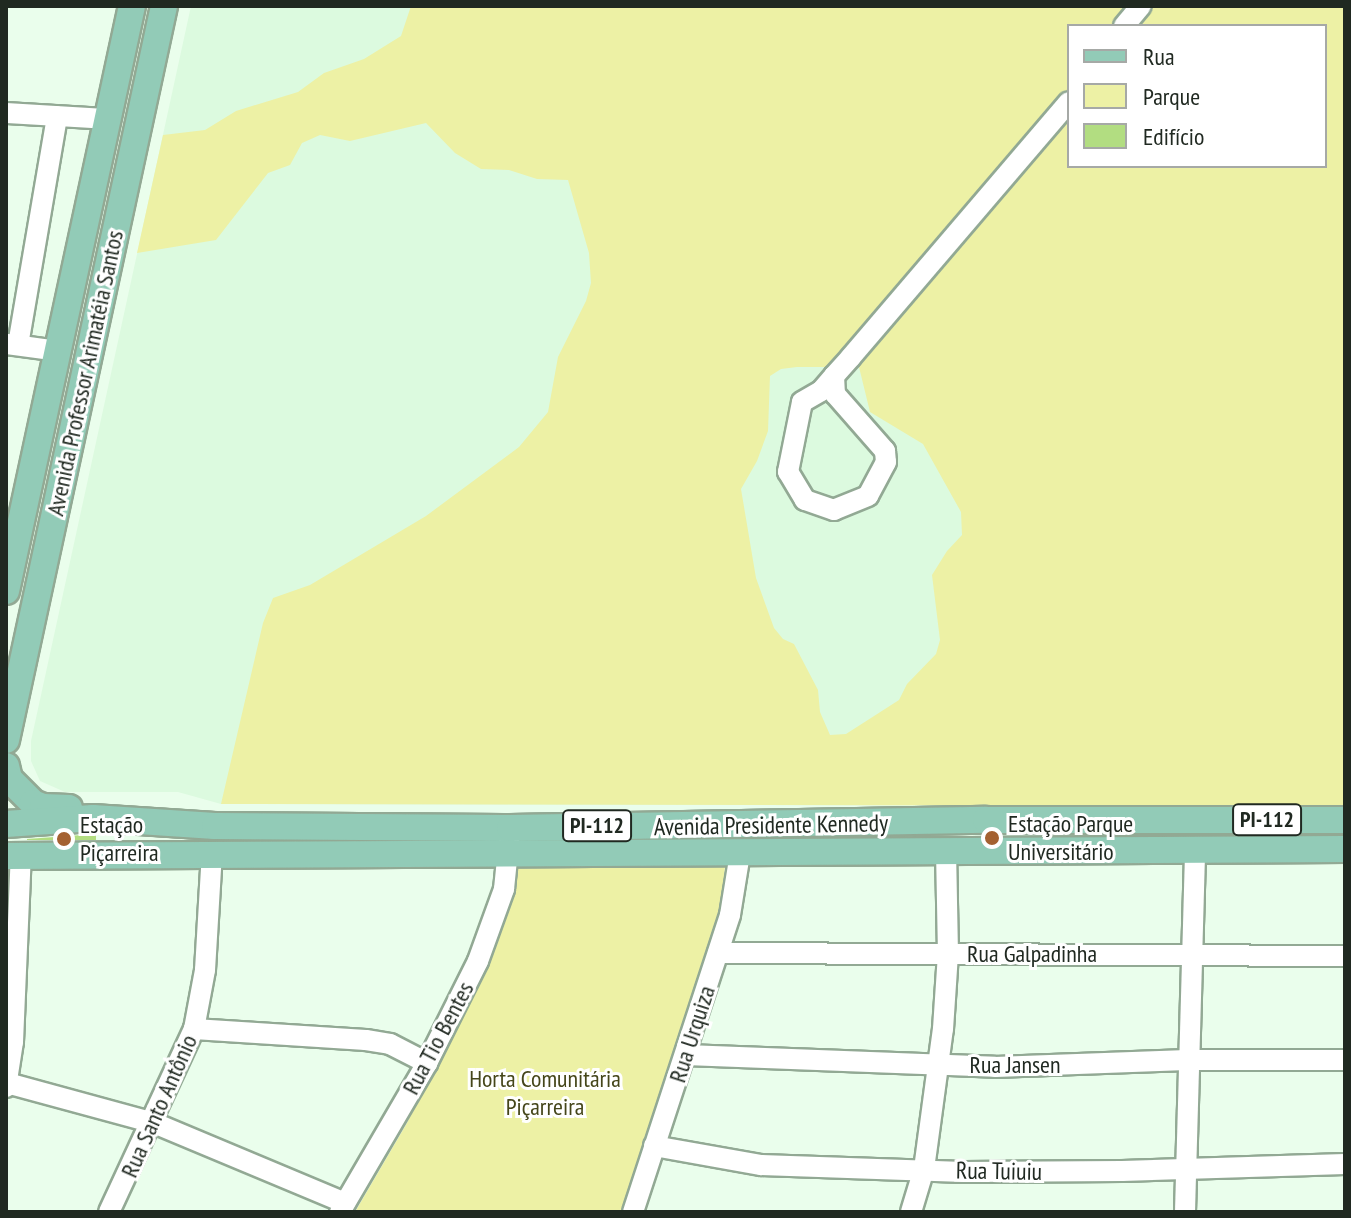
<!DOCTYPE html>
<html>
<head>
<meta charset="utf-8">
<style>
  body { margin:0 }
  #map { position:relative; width:1351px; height:1218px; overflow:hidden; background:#eafeec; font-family:"PT Sans Narrow",sans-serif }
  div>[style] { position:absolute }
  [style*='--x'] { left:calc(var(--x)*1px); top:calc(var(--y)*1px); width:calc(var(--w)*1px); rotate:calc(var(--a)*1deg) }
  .built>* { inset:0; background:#dcfadf }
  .green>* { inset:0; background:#edf1a5 }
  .building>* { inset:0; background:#b2dd81 }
  .roads { filter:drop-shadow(2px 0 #92a994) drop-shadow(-2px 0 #92a994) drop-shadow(0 2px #92a994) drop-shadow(0 -2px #92a994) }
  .minor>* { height:20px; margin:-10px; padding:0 10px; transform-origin:10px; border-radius:10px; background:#fff }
  .major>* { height:26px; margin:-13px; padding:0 13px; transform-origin:13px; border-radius:13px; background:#92cbb7 }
  .dots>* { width:22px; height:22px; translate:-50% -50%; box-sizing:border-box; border:4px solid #fff; border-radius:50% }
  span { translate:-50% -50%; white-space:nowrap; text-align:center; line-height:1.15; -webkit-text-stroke:6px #fff; paint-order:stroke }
  .shield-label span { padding:2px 6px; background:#fff; border:2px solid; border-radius:6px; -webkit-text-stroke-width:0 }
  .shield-label { font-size:22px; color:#202921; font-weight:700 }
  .street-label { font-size:24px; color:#202921 }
  .poi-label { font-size:24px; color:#202921 }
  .left { translate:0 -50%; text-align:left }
  .park-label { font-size:24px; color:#45461a }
  .frame { position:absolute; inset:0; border:8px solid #202921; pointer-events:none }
  .legend { position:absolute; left:1067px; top:24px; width:260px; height:144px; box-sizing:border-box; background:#fff; border:2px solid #a6a9a6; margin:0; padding:10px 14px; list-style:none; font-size:24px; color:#202921 }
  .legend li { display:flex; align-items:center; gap:16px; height:40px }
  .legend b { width:40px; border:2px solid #a6a9a6 }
</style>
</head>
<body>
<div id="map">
  <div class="built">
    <div style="clip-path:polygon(evenodd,191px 6px,1345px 6px,1345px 806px,221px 804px,178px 792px,65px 792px,40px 781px,31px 761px,31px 741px,191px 6px,1069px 26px,1325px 26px,1325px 166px,1069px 166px,1069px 26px)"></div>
  </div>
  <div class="green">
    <div style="clip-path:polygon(evenodd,411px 6px,1345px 6px,1345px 806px,221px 804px,263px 623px,273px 598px,310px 585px,426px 516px,519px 447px,548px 412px,558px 357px,586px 301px,591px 283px,589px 253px,568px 180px,537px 179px,509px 170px,481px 169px,455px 153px,426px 123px,350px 141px,320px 135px,302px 143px,290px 165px,268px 173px,216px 240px,137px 253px,163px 135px,205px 130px,236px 111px,298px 92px,324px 73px,364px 59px,401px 36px,411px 6px,1069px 26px,1325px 26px,1325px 166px,1069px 166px,1069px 26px,411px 6px,797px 367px,859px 367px,870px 412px,923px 444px,961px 512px,962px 535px,947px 551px,932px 575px,940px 640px,936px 654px,907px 684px,899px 700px,846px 734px,830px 735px,820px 712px,818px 690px,794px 644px,783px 639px,774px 628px,756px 578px,741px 489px,757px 461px,768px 431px,770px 376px,781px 369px,797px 367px)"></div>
    <div style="clip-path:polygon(513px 861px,725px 861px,724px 895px,711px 951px,622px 1212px,355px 1212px,407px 1123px,500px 926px)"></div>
  </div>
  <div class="building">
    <div style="clip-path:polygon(96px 834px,96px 840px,27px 840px,27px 839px)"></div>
  </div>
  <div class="roads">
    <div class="minor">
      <div style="--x:1124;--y:26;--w:26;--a:-50"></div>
      <div style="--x:6;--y:113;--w:102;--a:3.4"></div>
      <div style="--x:7;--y:344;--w:51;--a:7.8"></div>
      <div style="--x:18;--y:345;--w:232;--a:-80.3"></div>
      <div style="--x:834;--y:376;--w:18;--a:87"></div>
      <div style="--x:835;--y:394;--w:76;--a:48.7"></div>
      <div style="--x:885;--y:451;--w:11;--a:85"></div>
      <div style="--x:886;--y:462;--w:38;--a:118"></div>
      <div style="--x:868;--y:496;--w:37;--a:158"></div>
      <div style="--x:834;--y:510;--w:31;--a:-161"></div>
      <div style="--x:805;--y:500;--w:33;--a:-121"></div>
      <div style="--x:788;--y:472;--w:71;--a:-78.7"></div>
      <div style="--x:802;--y:402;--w:22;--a:-30"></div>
      <div style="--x:821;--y:391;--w:20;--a:-49"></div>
      <div style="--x:834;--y:376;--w:25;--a:-48"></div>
      <div style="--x:851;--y:357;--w:335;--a:-49.5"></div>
      <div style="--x:718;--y:953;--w:627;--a:0.27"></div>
      <div style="--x:194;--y:1029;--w:172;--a:3.7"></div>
      <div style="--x:366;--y:1040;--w:24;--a:9"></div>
      <div style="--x:390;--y:1044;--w:42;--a:27.2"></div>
      <div style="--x:686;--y:1055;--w:309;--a:2.2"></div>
      <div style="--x:995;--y:1067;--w:194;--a:-2.1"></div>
      <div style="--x:1189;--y:1060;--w:156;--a:0"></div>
      <div style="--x:7;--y:1083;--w:152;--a:15.2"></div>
      <div style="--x:154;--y:1123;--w:207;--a:22.7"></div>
      <div style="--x:6;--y:1087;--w:46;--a:-81.2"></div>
      <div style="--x:13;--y:1042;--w:187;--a:-87.6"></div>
      <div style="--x:654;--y:1146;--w:109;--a:10.1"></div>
      <div style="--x:761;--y:1165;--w:203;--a:2"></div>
      <div style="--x:964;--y:1172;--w:158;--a:-0.4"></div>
      <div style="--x:1122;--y:1171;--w:223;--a:-1.8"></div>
      <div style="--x:109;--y:1212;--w:202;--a:-65.1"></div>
      <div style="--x:194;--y:1029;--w:60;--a:-79.4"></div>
      <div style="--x:205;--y:970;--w:117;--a:-86.6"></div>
      <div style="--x:340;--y:1212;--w:173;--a:-59.7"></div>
      <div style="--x:427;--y:1063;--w:114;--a:-63.4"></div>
      <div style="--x:478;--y:961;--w:77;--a:-70.1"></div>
      <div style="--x:504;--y:889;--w:49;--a:-84.2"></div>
      <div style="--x:633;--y:1212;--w:312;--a:-71.9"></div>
      <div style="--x:730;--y:915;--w:63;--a:-80.8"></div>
      <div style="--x:911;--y:1212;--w:45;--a:-73.2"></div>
      <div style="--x:924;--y:1169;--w:141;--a:-82.3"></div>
      <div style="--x:943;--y:1029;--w:75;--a:-86.2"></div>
      <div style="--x:948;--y:954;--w:104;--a:-91.1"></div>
      <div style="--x:1185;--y:1212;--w:364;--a:-88.4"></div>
    </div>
    <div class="major">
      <div style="--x:6;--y:591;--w:598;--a:-77.85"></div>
      <div style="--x:6;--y:740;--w:751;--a:-77.85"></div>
      <div style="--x:6;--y:766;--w:13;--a:77"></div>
      <div style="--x:9;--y:779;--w:34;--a:45"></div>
      <div style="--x:33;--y:803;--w:11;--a:22"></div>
      <div style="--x:43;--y:807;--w:26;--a:2"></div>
      <div style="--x:6;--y:824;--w:87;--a:-3.9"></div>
      <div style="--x:93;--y:818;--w:122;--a:3.8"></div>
      <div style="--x:215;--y:826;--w:295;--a:0.4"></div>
      <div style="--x:510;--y:828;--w:476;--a:-1"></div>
      <div style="--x:986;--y:820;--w:359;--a:0"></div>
      <div style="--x:6;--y:856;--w:1339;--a:-0.3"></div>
    </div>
  </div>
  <div class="dots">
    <div style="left:992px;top:838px;background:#a46131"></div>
    <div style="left:64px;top:839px;background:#a46131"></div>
  </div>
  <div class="shield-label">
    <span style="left:1267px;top:820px">PI-112</span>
    <span style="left:597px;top:826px">PI-112</span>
  </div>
  <div class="street-label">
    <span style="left:85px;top:373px;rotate:-78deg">Avenida Professor Arimatéia Santos</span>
    <span style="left:771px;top:825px;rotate:-1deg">Avenida Presidente Kennedy</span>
    <span style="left:1032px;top:954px">Rua Galpadinha</span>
    <span style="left:692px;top:1034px;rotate:-72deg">Rua Urquiza</span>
    <span style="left:438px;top:1038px;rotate:-62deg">Rua Tio Bentes</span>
    <span style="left:1015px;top:1065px">Rua Jansen</span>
    <span style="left:159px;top:1106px;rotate:-66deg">Rua Santo Antônio</span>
    <span style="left:999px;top:1171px;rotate:1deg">Rua Tuiuiu</span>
  </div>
  <div class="poi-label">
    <span class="left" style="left:1008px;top:838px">Estação Parque<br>Universitário</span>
    <span class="left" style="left:80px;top:839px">Estação<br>Piçarreira</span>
  </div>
  <div class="park-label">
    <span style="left:545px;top:1093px">Horta Comunitária<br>Piçarreira</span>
  </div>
  <div class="frame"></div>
  <ul class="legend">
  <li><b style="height:10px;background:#92cbb7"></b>Rua</li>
  <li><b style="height:22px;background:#edf1a5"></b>Parque</li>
  <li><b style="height:22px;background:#b2dd81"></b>Edifício</li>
  </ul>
</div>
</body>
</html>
